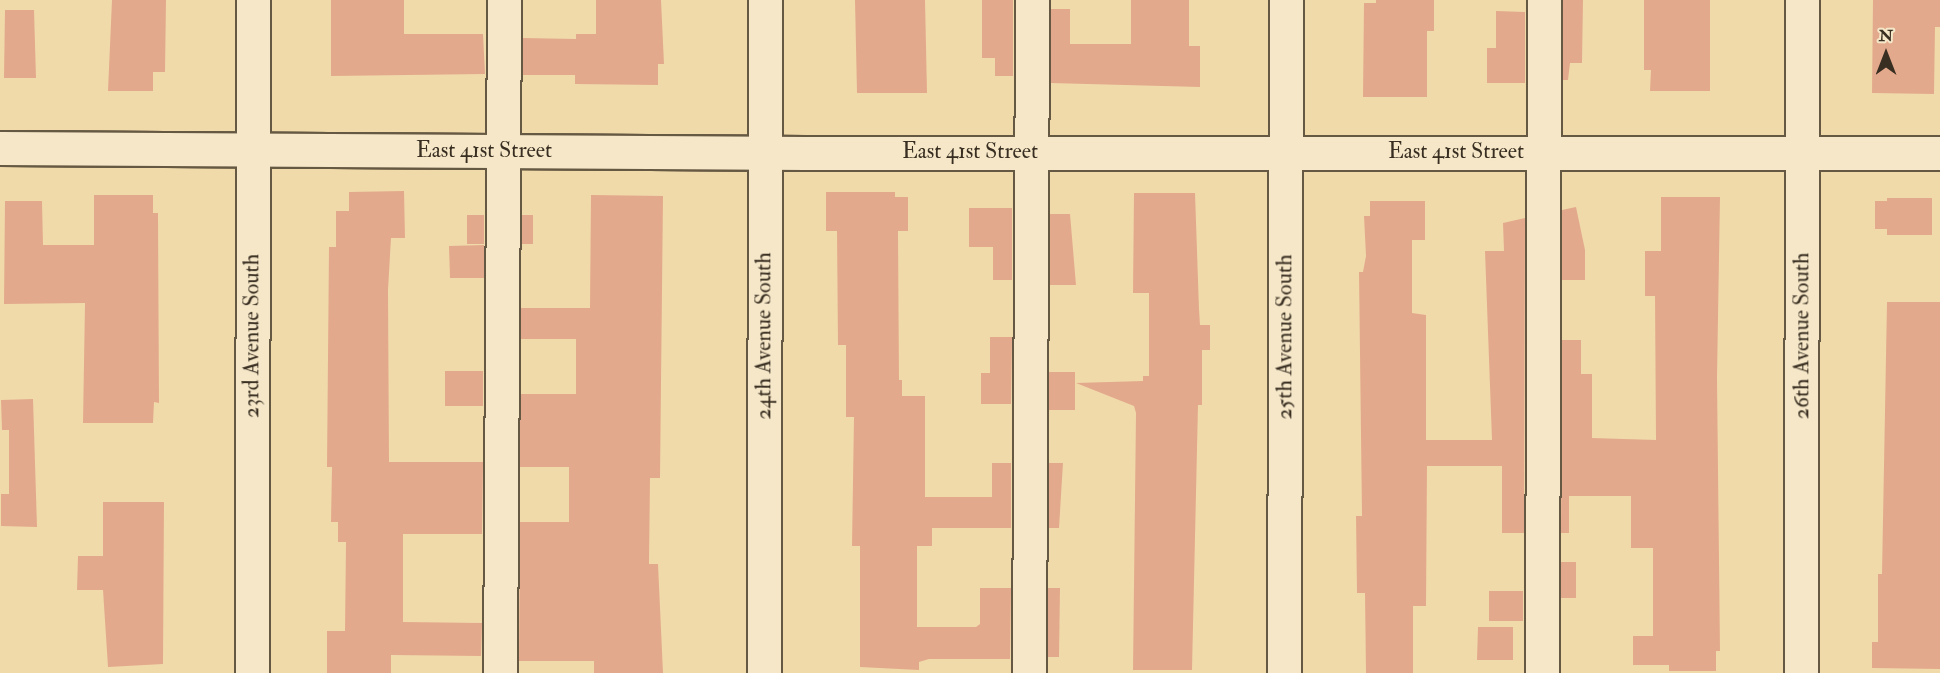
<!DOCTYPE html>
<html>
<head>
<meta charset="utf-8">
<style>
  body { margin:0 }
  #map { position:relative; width:1940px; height:673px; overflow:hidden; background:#f0daaa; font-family:"IM FELL Double Pica",serif }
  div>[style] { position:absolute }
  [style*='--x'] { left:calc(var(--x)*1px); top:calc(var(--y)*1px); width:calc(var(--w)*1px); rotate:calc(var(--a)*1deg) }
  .building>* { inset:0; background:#e3a98c }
  .roads { filter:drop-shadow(2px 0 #665943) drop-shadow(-2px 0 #665943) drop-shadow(0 2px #665943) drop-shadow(0 -2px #665943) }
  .minor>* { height:33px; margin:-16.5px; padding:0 16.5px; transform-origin:16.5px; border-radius:16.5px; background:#f5e7c8 }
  span { translate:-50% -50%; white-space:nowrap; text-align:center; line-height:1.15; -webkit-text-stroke:5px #f5e7c8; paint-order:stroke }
  .street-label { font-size:22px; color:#382e21 }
  .north { position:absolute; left:1856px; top:24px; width:60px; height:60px; -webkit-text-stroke:4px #f5e7c8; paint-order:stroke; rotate:0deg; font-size:16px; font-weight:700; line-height:24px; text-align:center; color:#382e21 }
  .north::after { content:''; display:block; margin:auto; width:21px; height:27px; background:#382e21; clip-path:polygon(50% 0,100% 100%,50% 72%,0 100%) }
</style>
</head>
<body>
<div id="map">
  <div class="building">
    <div style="clip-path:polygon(112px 0,166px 0,165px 72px,153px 72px,153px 91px,108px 91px)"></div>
    <div style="clip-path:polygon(331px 0,404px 0,404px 34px,483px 34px,485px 74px,331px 76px)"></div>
    <div style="clip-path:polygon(596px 0,661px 0,664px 64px,658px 64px,658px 85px,575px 84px,575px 75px,522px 75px,523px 38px,576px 39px,576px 34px,596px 34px)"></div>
    <div style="clip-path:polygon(855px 0,925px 0,927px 93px,857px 93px)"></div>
    <div style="clip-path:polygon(982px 0,1013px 0,1013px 76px,995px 76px,995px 58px,982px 58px)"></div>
    <div style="clip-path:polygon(1131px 0,1189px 0,1189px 46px,1200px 46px,1200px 87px,1050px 83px,1051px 9px,1070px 9px,1070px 44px,1131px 44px)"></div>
    <div style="clip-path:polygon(1376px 0,1434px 0,1434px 31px,1427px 31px,1427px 97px,1363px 97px,1364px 3px,1376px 3px)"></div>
    <div style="clip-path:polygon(1563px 0,1583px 0,1582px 63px,1570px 63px,1568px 80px,1563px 80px)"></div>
    <div style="clip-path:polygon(1644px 0,1710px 0,1710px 91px,1650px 91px,1651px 70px,1644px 70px)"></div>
    <div style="clip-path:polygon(1873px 0,1940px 0,1940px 27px,1935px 27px,1934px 94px,1872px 93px)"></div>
    <div style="clip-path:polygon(5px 10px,34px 10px,36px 78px,4px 78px)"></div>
    <div style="clip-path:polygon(1496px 11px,1525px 12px,1525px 83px,1487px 83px,1487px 48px,1496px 48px)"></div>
    <div style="clip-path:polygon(404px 191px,405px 238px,391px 238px,388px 290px,389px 462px,483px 462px,482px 534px,403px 534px,403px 622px,482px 623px,481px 656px,391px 655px,391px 673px,327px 673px,327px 631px,345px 631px,346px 542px,338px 542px,338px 522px,331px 522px,332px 467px,327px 467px,329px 247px,336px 247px,336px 211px,349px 211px,349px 192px)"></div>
    <div style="clip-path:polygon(826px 192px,895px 192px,895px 197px,908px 197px,908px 231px,898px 231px,899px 380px,902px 380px,902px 396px,925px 396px,925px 497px,992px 497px,992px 463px,1011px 463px,1011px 528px,932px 528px,932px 546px,917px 546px,917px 627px,976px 627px,980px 624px,980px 588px,1011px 588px,1010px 659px,929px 659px,919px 662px,919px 670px,860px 667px,860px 546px,852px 546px,854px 417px,846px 417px,846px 345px,838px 345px,837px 231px,826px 231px)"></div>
    <div style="clip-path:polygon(1134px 193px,1195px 193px,1199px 309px,1200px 325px,1210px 325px,1210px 350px,1202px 350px,1202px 405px,1198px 405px,1192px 670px,1133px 670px,1136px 413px,1134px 406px,1076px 383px,1143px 381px,1143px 376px,1149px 376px,1149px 293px,1133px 293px)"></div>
    <div style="clip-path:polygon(94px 195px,153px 195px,153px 213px,158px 213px,159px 403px,154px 402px,153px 423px,83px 423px,85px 303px,4px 304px,5px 201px,42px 201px,43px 245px,94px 245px)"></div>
    <div style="clip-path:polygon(591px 195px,663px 196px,660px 478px,650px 478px,649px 564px,658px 564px,663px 673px,594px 673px,594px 661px,519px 661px,520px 522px,569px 522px,569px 467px,520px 467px,520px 394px,576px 394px,576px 339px,521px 339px,521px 308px,590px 308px)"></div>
    <div style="clip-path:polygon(1661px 197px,1720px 197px,1717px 378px,1720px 651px,1716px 651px,1716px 671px,1669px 671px,1669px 665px,1633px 665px,1633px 636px,1653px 636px,1653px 548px,1631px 548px,1631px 496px,1569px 496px,1569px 533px,1561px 533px,1562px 340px,1581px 340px,1581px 374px,1592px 374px,1592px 438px,1656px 440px,1655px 296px,1645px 296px,1645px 251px,1661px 251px)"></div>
    <div style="clip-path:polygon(1887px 198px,1932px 198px,1932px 235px,1887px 235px,1887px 229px,1875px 229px,1875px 201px,1887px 201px)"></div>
    <div style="clip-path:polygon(1370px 201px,1425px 201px,1425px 240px,1412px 240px,1412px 313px,1426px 315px,1426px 440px,1492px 440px,1485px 251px,1504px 251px,1503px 223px,1525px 218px,1524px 533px,1502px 533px,1502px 466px,1427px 466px,1426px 606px,1413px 606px,1413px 673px,1366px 673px,1365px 593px,1357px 593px,1356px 516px,1362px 516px,1359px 272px,1363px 272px,1366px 256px,1364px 216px,1370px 216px)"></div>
    <div style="clip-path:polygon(1576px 207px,1585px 250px,1585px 280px,1562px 280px,1562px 210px)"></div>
    <div style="clip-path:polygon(969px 208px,1012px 208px,1012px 280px,993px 280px,993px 247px,969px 247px)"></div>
    <div style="clip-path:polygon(1050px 214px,1070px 214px,1076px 285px,1049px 285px)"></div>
    <div style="clip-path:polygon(467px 215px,484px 215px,484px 244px,467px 244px)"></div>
    <div style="clip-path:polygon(521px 215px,533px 215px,533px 244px,521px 244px)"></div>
    <div style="clip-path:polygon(484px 245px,484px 278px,450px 278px,449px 246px)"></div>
    <div style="clip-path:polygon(1887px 302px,1940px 302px,1940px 669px,1872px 668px,1872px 642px,1878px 642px,1878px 574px,1882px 574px)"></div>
    <div style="clip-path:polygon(990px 337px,1012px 337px,1011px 404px,981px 404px,981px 373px,990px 373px)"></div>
    <div style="clip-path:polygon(445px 371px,483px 371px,483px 406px,445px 406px)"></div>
    <div style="clip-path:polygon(1049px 372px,1075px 372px,1075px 410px,1049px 410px)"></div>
    <div style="clip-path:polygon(33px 399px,37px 527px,1px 526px,1px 494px,9px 494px,9px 430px,2px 430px,1px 400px)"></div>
    <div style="clip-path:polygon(1049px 463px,1063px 463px,1059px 528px,1048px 528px)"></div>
    <div style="clip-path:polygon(103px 502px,164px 502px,163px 664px,108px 667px,103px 590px,77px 590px,78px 556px,103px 556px)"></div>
    <div style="clip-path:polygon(1561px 562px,1576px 562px,1576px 598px,1561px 598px)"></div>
    <div style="clip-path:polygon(1048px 588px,1060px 588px,1059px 657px,1048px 657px)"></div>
    <div style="clip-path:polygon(1489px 591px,1523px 591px,1523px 621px,1489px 621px)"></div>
    <div style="clip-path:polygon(1478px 627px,1513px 627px,1513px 660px,1477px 660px)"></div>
  </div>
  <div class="roads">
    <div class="minor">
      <div style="--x:0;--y:148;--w:805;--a:0.36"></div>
      <div style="--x:805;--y:153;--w:1135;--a:0"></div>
      <div style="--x:252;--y:673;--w:673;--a:-89.91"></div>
      <div style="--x:500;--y:673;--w:673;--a:-89.66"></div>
      <div style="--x:764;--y:673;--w:673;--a:-89.91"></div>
      <div style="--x:1029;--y:673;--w:673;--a:-89.74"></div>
      <div style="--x:1284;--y:673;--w:673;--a:-89.83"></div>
      <div style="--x:1542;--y:673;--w:673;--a:-89.83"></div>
      <div style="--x:1801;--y:673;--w:673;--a:-89.91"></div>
    </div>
  </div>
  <div class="street-label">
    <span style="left:484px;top:151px">East 41st Street</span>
    <span style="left:970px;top:152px">East 41st Street</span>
    <span style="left:1456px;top:152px">East 41st Street</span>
    <span style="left:252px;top:336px;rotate:-90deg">23rd Avenue South</span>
    <span style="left:764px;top:336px;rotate:-90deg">24th Avenue South</span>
    <span style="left:1802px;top:336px;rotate:-90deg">26th Avenue South</span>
    <span style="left:1285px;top:337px;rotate:-90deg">25th Avenue South</span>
  </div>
  <div class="north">N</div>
</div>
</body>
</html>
